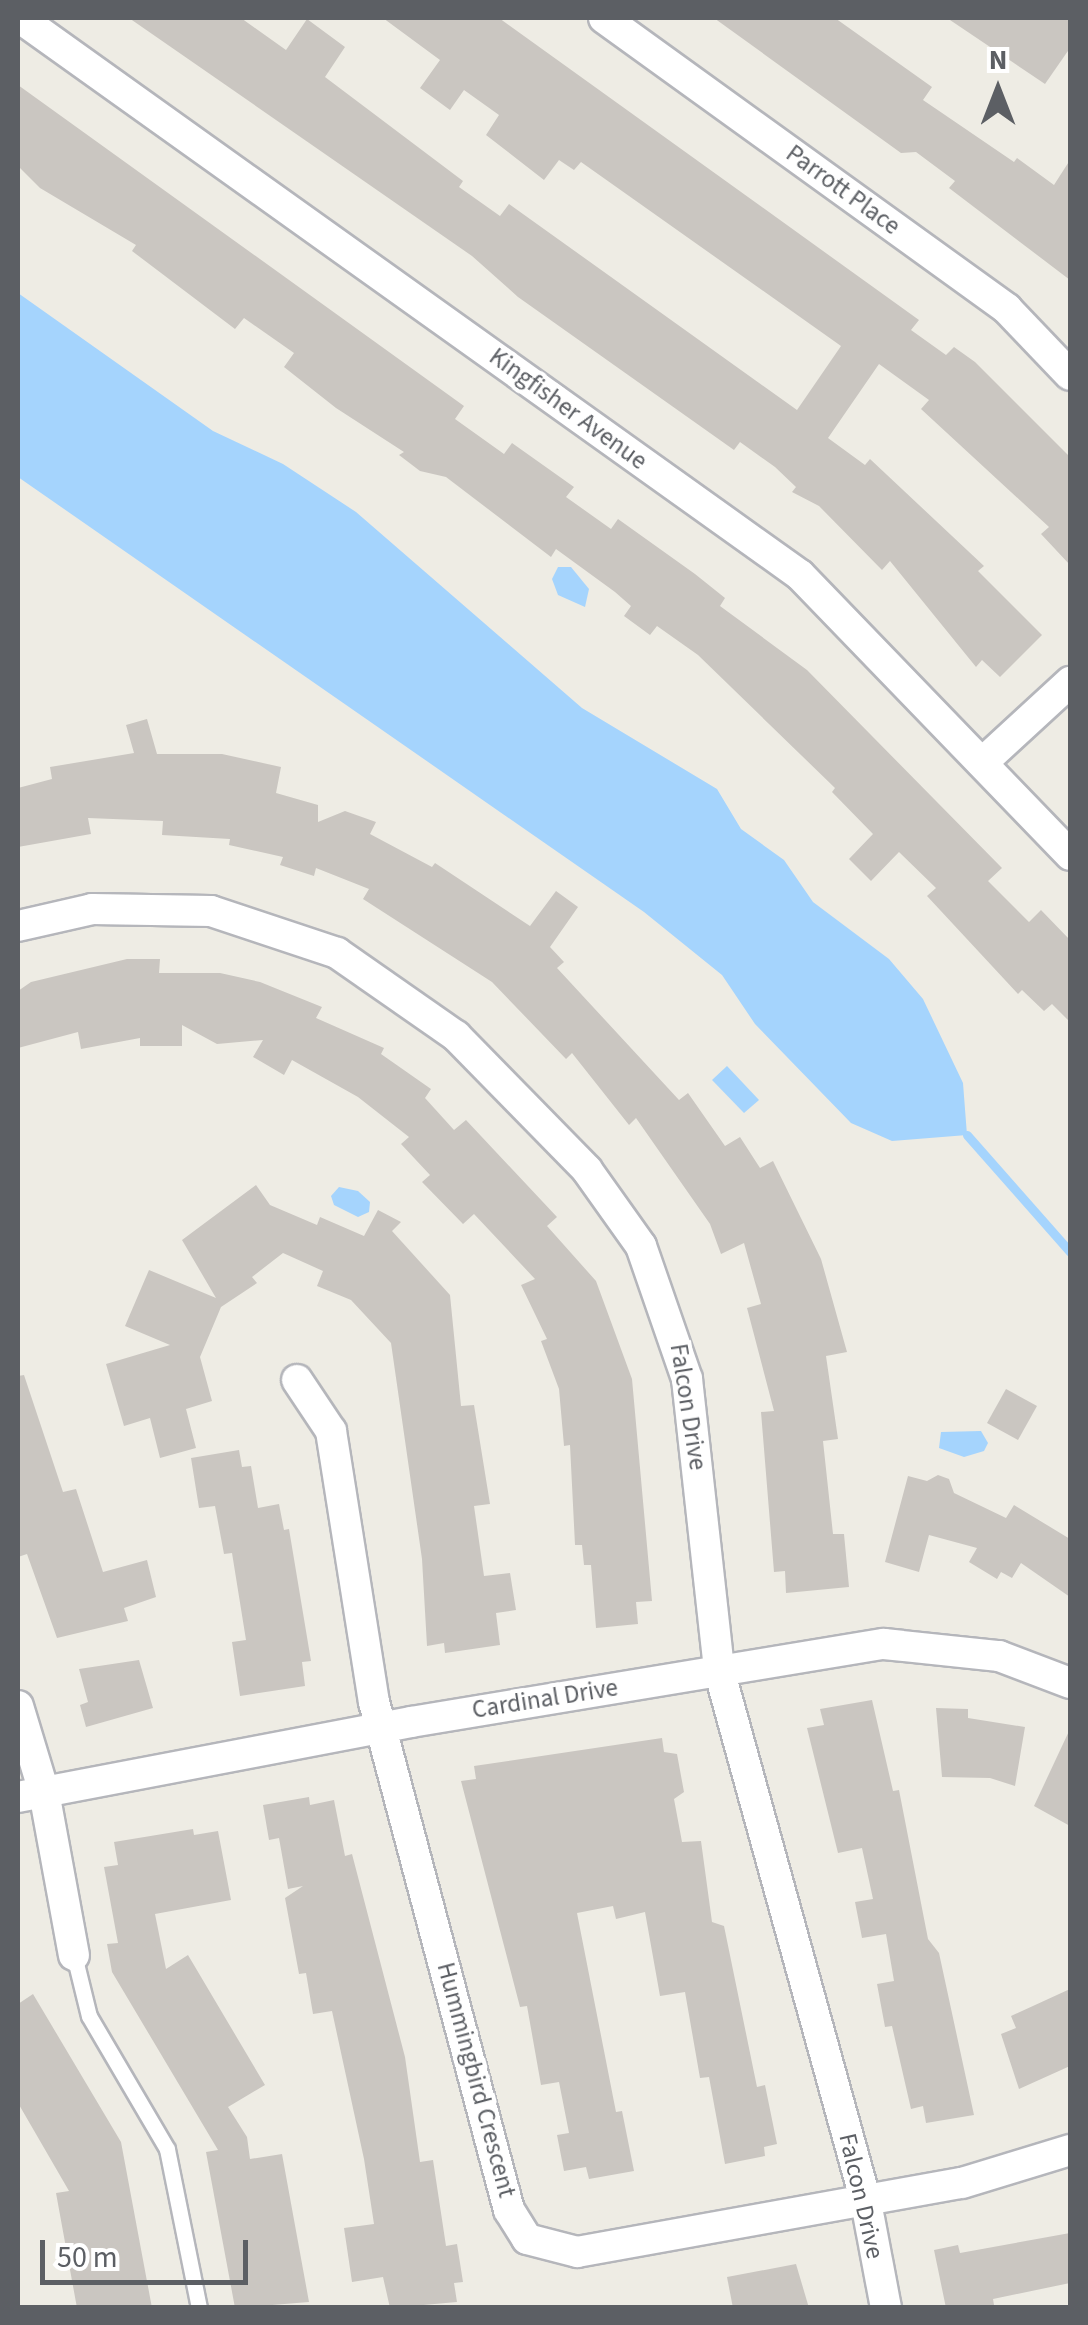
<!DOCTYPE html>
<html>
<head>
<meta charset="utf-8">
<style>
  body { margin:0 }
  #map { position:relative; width:1088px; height:2325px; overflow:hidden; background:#eeece4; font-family:"Source Sans 3",sans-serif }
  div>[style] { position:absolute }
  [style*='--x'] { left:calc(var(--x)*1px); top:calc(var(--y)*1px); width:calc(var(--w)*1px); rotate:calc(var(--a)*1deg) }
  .water>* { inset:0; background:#a5d4fd }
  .stream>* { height:9px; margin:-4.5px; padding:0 4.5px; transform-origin:4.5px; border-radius:4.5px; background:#a5d4fd }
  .building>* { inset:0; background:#cac6c1 }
  .roads { filter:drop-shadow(2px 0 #b5b6bb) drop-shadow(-2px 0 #b5b6bb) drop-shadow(0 2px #b5b6bb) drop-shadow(0 -2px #b5b6bb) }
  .service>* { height:15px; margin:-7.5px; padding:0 7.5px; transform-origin:7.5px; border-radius:7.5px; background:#fff }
  .minor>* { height:30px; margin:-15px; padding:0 15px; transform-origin:15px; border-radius:15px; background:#fff }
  span { translate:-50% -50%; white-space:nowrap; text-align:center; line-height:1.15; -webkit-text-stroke:8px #fff; paint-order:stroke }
  .street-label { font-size:25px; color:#5c5f64 }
  .frame { position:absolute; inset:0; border:20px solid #5c5f64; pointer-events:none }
  .north { position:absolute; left:948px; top:40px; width:100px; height:100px; -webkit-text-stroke:8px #fff; paint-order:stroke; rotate:0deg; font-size:28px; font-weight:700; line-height:40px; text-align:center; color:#5c5f64 }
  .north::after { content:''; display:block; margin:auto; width:35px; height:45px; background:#5c5f64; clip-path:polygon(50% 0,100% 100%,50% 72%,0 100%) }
  .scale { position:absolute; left:40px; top:2240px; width:208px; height:45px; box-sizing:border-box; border:5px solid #5c5f64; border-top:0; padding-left:12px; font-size:30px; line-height:35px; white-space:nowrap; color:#5c5f64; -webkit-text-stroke:8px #fff; paint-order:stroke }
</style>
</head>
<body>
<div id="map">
  <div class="water">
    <div style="clip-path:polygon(18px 293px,213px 431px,283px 464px,356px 512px,582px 708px,717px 789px,741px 829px,784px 860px,813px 902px,889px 959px,923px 999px,963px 1083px,967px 1135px,892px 1141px,851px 1123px,755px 1024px,722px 975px,644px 912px,18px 477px)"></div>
    <div style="clip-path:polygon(558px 567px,571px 567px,589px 589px,585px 607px,558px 595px,552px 579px)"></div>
    <div style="clip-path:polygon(727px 1066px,759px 1100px,744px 1113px,712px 1080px)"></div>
    <div style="clip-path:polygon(339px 1187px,358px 1191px,370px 1202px,369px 1212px,358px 1217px,334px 1205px,331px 1196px)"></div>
    <div style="clip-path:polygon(981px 1431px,988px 1443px,984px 1451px,964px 1457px,939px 1448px,941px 1432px)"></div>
  </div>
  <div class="stream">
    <div style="--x:967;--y:1135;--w:156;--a:48.6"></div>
  </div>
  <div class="building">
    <div style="clip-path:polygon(129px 18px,241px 18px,286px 50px,307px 19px,345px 47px,325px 77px,463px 181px,459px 187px,500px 216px,509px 204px,797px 410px,841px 346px,581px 162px,574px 170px,559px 160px,544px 180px,486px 135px,499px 115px,464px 90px,450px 110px,420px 88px,440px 60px,383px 18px,499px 18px,919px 320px,911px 330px,946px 355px,954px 347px,975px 362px,1070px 457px,1070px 565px,1041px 534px,1049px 527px,921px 409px,929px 400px,879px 364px,828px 438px,865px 465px,870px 459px,984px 566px,978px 571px,1042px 635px,1000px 677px,982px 660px,976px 667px,890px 561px,882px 570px,819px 506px,792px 492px,796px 487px,775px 467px,740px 442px,734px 450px,518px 297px,472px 256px)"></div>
    <div style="clip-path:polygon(714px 18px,835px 18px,932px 87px,923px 100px,1014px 162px,1017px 158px,1054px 185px,1070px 160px,1070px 280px,949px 188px,955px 181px,916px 152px,901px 153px)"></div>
    <div style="clip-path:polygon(947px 18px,1070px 18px,1070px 48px,1045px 84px)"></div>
    <div style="clip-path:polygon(18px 85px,464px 406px,455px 419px,504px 454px,512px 443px,574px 487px,566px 497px,611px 529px,618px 519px,695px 574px,725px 598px,720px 606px,807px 670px,1002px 868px,988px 881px,1029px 922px,1041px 910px,1070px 940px,1070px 1022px,1052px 1004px,1044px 1011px,1022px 990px,1018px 994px,927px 896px,936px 888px,899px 852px,871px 881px,849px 859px,873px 834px,832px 792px,835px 788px,698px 655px,657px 626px,650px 635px,624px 616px,631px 606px,615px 592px,556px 549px,551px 557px,446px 477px,420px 471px,399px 455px,404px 452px,336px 408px,284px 367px,294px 353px,244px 318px,235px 329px,132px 251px,136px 245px,40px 188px,18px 166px)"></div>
    <div style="clip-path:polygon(147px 719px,157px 754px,222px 754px,281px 767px,276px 793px,318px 805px,318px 822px,345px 811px,376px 822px,370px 834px,432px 867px,435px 863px,530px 926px,556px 891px,578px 907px,550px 947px,564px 962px,557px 968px,679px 1100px,688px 1093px,725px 1146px,740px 1137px,760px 1168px,773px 1161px,821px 1259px,847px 1352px,826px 1356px,838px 1439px,823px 1441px,833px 1534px,844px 1534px,849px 1587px,786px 1593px,785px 1571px,774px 1572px,761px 1412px,774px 1411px,747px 1308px,761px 1304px,744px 1243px,721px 1254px,710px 1224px,636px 1118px,629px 1125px,572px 1053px,566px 1059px,492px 982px,363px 899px,369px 889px,316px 868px,314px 876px,280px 865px,283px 857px,229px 845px,230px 839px,162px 835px,163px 821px,88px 818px,91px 834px,18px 847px,18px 788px,52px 779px,50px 767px,134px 753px,126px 725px)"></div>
    <div style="clip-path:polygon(127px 959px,160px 959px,159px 973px,220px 973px,260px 982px,322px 1007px,316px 1018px,384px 1048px,381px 1054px,431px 1089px,425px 1098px,454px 1130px,466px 1120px,557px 1217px,547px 1226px,596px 1281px,632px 1379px,652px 1601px,636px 1602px,638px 1624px,596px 1628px,591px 1565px,584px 1565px,582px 1545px,575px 1545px,570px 1445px,564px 1446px,559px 1389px,541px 1341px,547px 1339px,521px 1285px,535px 1279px,474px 1214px,463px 1224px,422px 1182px,430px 1175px,401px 1144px,409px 1137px,358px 1097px,292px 1060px,284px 1075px,253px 1057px,263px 1040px,217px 1044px,182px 1025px,182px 1046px,140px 1046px,140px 1038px,81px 1049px,78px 1032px,18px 1048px,18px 991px,31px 982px)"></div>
    <div style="clip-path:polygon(256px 1185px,270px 1205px,317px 1225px,320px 1217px,364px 1236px,378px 1210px,401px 1222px,392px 1231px,450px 1295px,461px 1406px,474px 1405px,490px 1504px,474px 1506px,484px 1576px,510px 1573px,516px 1610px,496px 1613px,500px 1645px,445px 1653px,444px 1643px,427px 1646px,422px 1559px,391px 1343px,351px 1300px,317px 1286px,323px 1271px,283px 1253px,252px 1277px,257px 1283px,221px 1307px,200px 1357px,212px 1401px,186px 1409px,196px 1448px,160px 1458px,150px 1418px,124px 1426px,106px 1364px,170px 1345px,125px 1326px,149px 1270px,216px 1298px,182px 1240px)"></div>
    <div style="clip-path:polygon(24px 1375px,63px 1492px,76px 1489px,103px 1572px,147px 1560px,156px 1597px,124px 1608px,128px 1621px,57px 1638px,27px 1554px,18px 1557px,18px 1376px)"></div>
    <div style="clip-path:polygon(1006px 1389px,1037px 1406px,1018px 1440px,987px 1423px)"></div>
    <div style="clip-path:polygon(239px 1450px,242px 1467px,251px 1466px,258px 1508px,279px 1504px,284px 1530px,289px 1529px,311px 1661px,302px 1662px,305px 1686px,240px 1696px,232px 1642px,246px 1640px,232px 1553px,224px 1554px,215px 1506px,199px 1508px,191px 1458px)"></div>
    <div style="clip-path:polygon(938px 1475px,949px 1479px,954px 1493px,1006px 1518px,1014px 1505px,1070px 1539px,1070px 1597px,1021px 1563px,1012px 1578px,1001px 1572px,997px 1579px,969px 1562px,977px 1548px,929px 1535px,919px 1572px,885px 1562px,908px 1476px,927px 1481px)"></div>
    <div style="clip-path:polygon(139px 1660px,153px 1708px,86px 1727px,80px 1705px,88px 1702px,79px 1669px)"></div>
    <div style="clip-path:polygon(872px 1700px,893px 1791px,899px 1790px,928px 1939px,939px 1953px,974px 2115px,926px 2123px,923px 2106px,911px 2109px,892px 2026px,885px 2027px,877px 1984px,894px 1981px,886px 1934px,862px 1938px,855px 1902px,873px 1899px,862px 1848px,838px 1853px,807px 1728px,824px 1725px,820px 1709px)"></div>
    <div style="clip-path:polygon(936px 1708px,968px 1709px,968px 1718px,1025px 1727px,1015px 1786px,990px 1778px,942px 1777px)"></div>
    <div style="clip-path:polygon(1070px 1729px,1070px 1826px,1034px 1806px)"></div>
    <div style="clip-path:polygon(662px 1738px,664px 1752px,677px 1754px,684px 1792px,674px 1799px,682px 1842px,701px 1841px,712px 1922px,724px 1926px,757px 2087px,765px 2085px,777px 2144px,764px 2147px,765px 2156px,725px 2164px,709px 2077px,700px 2078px,685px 1992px,660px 1996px,645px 1912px,616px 1919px,613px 1906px,577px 1913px,616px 2112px,622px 2111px,634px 2171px,589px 2179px,586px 2167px,564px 2171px,557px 2135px,569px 2133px,559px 2082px,541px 2085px,527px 2006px,520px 2007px,461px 1781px,476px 1779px,474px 1766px)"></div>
    <div style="clip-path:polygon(309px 1797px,310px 1805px,334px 1800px,345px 1856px,352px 1854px,405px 2057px,420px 2162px,433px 2160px,446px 2246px,457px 2244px,463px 2282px,454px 2283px,457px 2302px,390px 2308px,383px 2277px,352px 2282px,344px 2228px,374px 2224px,364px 2159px,332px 2011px,313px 2014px,306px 1973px,299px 1974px,285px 1898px,303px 1886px,288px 1889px,279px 1838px,269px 1840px,263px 1805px)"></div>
    <div style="clip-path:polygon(193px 1829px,194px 1835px,218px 1831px,231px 1900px,155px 1914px,166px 1969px,188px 1955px,265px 2085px,228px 2107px,247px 2137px,250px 2159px,282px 2154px,309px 2302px,235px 2308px,206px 2152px,218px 2150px,112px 1972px,107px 1944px,118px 1943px,104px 1867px,118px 1865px,114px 1842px)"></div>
    <div style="clip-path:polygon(1070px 1989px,1070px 2066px,1019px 2089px,1001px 2034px,1016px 2028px,1011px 2016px)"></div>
    <div style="clip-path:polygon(33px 1994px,121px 2142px,152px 2308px,77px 2308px,56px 2193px,69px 2191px,18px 2103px,18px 2004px)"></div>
    <div style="clip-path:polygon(1070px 2233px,1070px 2283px,993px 2299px,994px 2305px,981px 2308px,946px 2308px,934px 2250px,958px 2245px,960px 2253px)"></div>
    <div style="clip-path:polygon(796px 2264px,809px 2308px,733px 2308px,727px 2277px)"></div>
  </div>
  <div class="roads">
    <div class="service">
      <div style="--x:74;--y:1955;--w:63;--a:76.2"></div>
      <div style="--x:89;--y:2016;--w:154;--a:59.6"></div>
      <div style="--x:167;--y:2149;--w:162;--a:78.6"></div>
    </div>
    <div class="minor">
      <div style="--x:20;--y:18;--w:958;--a:35.53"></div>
      <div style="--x:800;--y:575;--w:389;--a:46"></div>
      <div style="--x:604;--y:18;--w:497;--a:35.8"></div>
      <div style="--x:1007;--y:309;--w:91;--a:46.3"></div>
      <div style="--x:982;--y:763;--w:120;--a:-42.6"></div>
      <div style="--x:18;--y:926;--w:76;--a:-12.9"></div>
      <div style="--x:92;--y:909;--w:119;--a:1"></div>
      <div style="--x:211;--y:911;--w:133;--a:18.4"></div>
      <div style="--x:337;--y:953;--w:145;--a:34.9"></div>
      <div style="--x:456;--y:1036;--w:187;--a:45.6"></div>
      <div style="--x:587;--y:1170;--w:93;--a:54.6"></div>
      <div style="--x:641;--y:1246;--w:141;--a:70.9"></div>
      <div style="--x:687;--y:1379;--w:293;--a:83.7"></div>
      <div style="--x:719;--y:1670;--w:552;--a:74.55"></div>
      <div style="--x:866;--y:2202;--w:108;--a:79.3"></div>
      <div style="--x:297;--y:1380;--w:61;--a:56.3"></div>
      <div style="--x:331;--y:1431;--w:274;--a:81"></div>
      <div style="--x:374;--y:1702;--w:526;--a:75.12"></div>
      <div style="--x:509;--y:2210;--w:34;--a:58"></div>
      <div style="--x:527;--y:2239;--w:52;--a:14.6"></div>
      <div style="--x:577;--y:2252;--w:391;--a:-10.2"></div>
      <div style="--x:962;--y:2183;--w:113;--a:-17"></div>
      <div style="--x:18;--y:1706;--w:90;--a:73.2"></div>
      <div style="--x:44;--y:1792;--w:166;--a:79.6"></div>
      <div style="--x:18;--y:1797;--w:400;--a:-10.8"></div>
      <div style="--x:411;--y:1722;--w:479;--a:-9.4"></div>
      <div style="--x:884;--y:1644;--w:116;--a:6"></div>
      <div style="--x:999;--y:1656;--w:76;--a:20.8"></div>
    </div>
  </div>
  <div class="street-label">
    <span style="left:843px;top:190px;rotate:36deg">Parrott Place</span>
    <span style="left:568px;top:409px;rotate:36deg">Kingfisher Avenue</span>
    <span style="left:688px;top:1407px;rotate:81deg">Falcon Drive</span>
    <span style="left:545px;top:1699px;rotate:-9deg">Cardinal Drive</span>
    <span style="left:476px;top:2080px;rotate:75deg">Hummingbird Crescent</span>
    <span style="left:861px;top:2196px;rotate:77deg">Falcon Drive</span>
  </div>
  <div class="frame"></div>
  <div class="north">N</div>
  <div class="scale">50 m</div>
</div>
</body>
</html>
